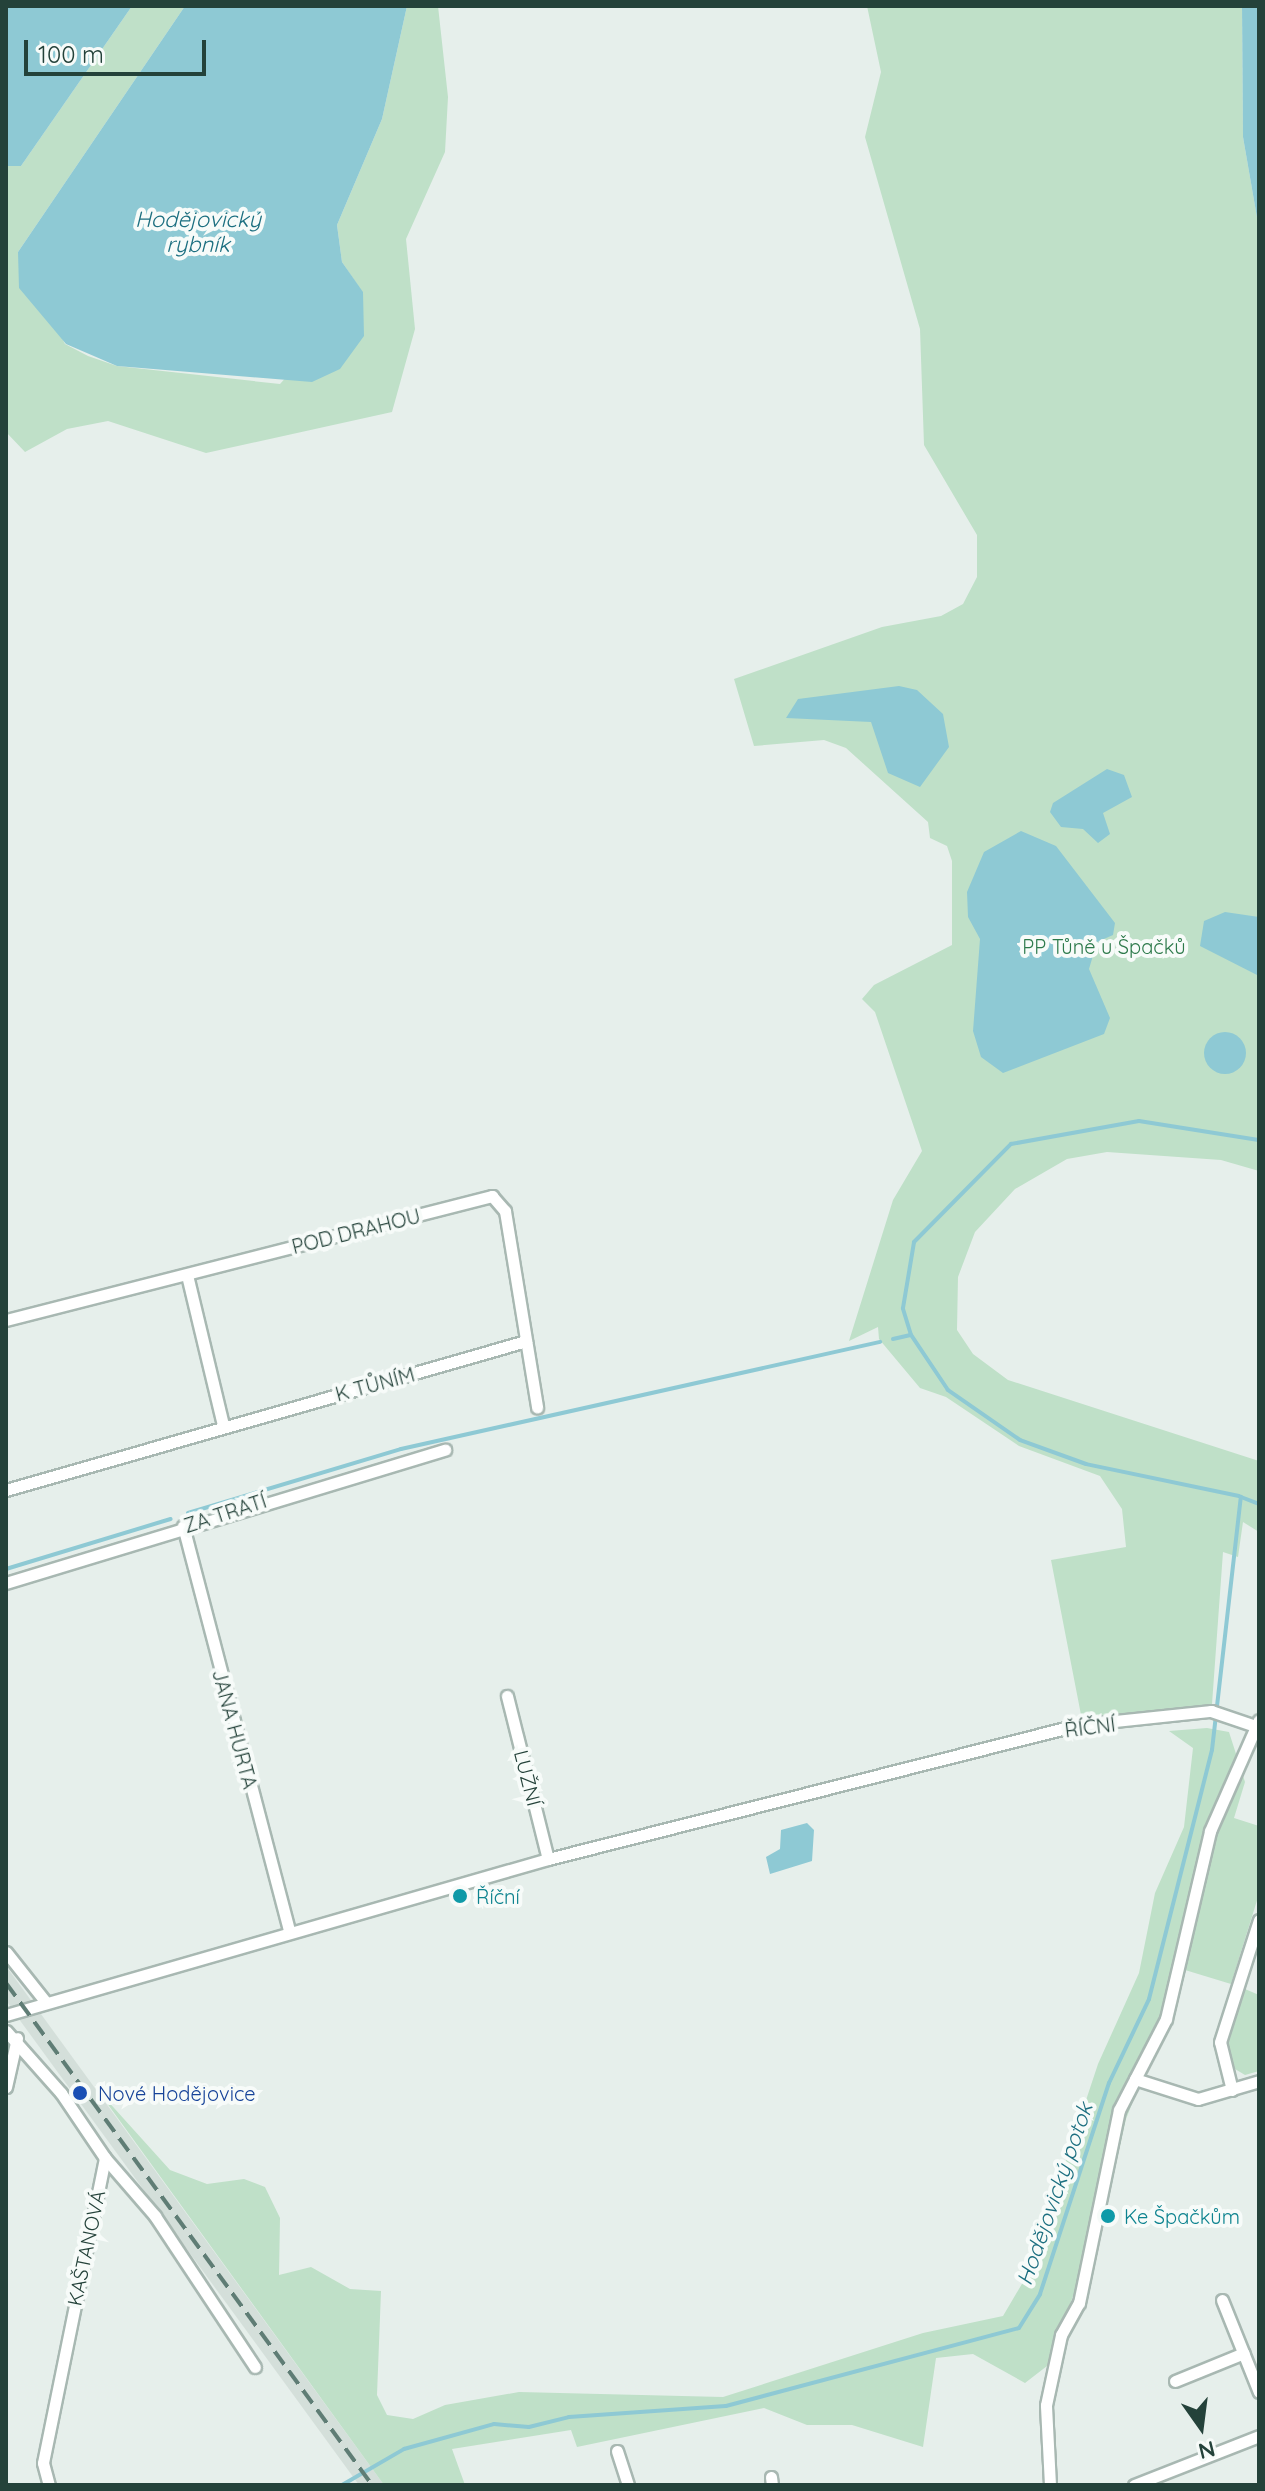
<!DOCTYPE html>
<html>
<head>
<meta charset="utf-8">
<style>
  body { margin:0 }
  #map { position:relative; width:1265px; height:2491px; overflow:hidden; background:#e6efeb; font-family:Quicksand,sans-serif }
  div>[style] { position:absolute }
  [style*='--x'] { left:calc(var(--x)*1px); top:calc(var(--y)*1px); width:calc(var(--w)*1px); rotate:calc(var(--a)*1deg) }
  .built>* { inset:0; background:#d4dfda }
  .green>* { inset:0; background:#bfe0c8 }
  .water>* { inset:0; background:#8ec9d4 }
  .round { border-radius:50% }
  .stream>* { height:4px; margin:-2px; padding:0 2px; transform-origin:2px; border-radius:2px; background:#8ec9d4 }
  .roads { filter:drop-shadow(2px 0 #a8b8b2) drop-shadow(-2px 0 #a8b8b2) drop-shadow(0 2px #a8b8b2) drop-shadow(0 -2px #a8b8b2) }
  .minor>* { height:11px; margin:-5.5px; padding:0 5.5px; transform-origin:5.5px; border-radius:5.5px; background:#fff }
  .rail>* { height:4px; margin-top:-2px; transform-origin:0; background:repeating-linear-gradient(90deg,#5f7d75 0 16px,transparent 0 24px) }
  .dots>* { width:22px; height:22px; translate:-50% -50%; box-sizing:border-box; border:4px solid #f7fbf9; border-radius:50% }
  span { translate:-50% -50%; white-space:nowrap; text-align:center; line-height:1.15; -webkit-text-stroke:8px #f7fbf9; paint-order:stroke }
  .park-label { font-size:20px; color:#2d7a4b }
  .street-label { font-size:20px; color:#24423a }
  .culture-label { font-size:20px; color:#0d838f }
  .left { translate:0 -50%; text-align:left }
  .transit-label { font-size:20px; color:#164399 }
  .water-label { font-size:22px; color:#1c6f80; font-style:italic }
  .frame { position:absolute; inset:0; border:8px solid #24423a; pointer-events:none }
  .north { position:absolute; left:1161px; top:2387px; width:80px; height:80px; -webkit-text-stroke:6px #f7fbf9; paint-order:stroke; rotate:166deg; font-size:22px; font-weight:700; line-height:32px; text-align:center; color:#24423a }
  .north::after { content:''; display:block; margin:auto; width:28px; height:36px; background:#24423a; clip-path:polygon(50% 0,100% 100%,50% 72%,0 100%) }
  .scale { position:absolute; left:24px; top:40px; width:182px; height:36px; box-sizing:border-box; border:4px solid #24423a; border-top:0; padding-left:10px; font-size:24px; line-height:28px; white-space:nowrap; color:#24423a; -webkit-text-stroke:6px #f7fbf9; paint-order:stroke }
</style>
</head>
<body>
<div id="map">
  <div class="built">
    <div style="clip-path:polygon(6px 1966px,384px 2485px,359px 2485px,16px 2015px,6px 2000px)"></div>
  </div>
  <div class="green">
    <div style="clip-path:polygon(132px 6px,185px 6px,18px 252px,65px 344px,88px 356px,117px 366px,280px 384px,363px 293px,342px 262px,337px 225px,382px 119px,407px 6px,438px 6px,448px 97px,445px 152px,406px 239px,415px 329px,392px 412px,206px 453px,108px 421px,67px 429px,25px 452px,6px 432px,6px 166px,21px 166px)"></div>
    <div style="clip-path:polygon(867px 6px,1242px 6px,1243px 137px,1259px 229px,1259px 1171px,1221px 1160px,1107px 1152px,1067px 1159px,1015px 1189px,975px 1232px,958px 1277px,957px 1330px,973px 1354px,1008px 1380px,1259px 1461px,1259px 1532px,1243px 1522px,1238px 1557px,1223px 1552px,1212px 1704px,1153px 1715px,1082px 1720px,1051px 1560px,1126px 1547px,1122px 1509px,1100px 1476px,1019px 1446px,946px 1397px,920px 1388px,879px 1339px,878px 1327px,849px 1341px,893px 1200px,922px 1151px,875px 1012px,862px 999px,874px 985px,952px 945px,952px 861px,947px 846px,930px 838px,928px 822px,846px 748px,824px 740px,754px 746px,734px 679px,882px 627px,941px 616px,963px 604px,977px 577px,977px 535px,924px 445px,920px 329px,865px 137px,881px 72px)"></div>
    <div style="clip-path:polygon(1207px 1728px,1229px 1732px,1245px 1782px,1234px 1818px,1259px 1826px,1259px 1894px,1231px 1984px,1185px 1970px,1126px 2119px,1106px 2208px,1047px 2366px,1025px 2383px,973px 2354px,936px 2358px,923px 2447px,852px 2425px,807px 2425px,764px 2408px,577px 2447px,571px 2430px,452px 2449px,465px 2485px,384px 2485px,96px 2088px,170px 2170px,207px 2184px,244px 2179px,265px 2187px,280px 2218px,279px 2275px,311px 2267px,350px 2289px,381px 2291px,377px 2395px,387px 2415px,413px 2419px,445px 2405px,519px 2392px,723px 2397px,923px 2333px,1003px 2316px,1029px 2272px,1098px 2064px,1139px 1973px,1155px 1893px,1184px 1827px,1193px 1748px,1169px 1731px)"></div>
    <div style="clip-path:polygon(1245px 1989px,1259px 1995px,1259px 2071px,1245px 2075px,1235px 2069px,1228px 2044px)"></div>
  </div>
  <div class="water">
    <div style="clip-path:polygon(6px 6px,132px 6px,21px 166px,6px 166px)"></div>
    <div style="clip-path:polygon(185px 6px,407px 6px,382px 119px,337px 225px,342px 262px,363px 292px,364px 336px,340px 369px,312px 382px,117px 366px,66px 344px,19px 288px,18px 252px)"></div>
    <div style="clip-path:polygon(1242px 6px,1259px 6px,1259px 229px,1243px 137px)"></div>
    <div style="clip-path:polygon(899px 686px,917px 690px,943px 714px,949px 747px,920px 787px,888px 773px,871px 722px,786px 718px,798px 699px)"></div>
    <div style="clip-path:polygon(1107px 769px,1124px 775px,1132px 797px,1103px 813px,1110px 834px,1098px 843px,1083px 829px,1061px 827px,1050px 812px,1053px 803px)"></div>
    <div style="clip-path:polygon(1021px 831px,1056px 846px,1115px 923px,1113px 935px,1097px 942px,1089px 969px,1110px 1018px,1104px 1034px,1003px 1073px,981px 1057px,973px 1031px,980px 939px,968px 917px,967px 892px,984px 852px)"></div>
    <div style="clip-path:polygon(1225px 912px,1259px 917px,1259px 976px,1200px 946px,1204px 921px)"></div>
    <div class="round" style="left:1204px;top:1032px;width:42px;height:42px"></div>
    <div style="clip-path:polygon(807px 1823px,814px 1830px,812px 1861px,770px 1874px,766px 1857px,780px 1849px,781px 1830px)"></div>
  </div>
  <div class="stream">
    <div style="--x:893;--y:1339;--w:18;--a:-13"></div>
    <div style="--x:1239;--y:1496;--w:156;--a:-168.2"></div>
    <div style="--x:1086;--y:1464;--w:70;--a:-160"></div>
    <div style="--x:1020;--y:1440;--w:88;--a:-145.2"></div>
    <div style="--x:948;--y:1390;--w:66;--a:-123.9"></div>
    <div style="--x:911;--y:1335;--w:28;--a:-107"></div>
    <div style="--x:903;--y:1308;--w:67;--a:-80.5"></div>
    <div style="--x:914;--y:1242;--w:138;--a:-45.3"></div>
    <div style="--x:1011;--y:1144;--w:130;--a:-10.2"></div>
    <div style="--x:1139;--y:1121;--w:121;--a:9"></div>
    <div style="--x:188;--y:1513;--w:222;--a:-16.7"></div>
    <div style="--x:401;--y:1449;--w:491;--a:-12.6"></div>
    <div style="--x:6;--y:1569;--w:172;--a:-16.9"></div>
    <div style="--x:342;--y:2485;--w:72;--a:-30.1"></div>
    <div style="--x:404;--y:2449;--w:93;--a:-15.5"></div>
    <div style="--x:494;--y:2424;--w:35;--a:5"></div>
    <div style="--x:529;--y:2427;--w:41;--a:-14"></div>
    <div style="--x:569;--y:2417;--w:157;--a:-4"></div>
    <div style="--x:726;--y:2406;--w:303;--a:-14.9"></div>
    <div style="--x:1019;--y:2328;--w:40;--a:-58"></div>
    <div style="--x:1040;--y:2294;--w:222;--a:-71.9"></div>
    <div style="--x:1109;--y:2083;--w:93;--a:-64.5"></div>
    <div style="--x:1149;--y:1999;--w:257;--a:-75.8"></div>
    <div style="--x:1212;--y:1750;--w:255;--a:-83.5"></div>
    <div style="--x:1241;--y:1497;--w:19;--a:21"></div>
  </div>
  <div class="roads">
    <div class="minor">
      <div style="--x:187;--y:1275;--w:154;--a:76.5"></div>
      <div style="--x:6;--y:1320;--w:502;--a:-14.31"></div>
      <div style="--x:492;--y:1196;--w:20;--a:49"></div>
      <div style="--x:505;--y:1211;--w:199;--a:80.7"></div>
      <div style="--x:6;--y:1490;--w:541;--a:-15.99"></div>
      <div style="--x:183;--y:1526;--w:419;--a:75.3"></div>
      <div style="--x:6;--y:1583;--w:459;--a:-16.9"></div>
      <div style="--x:507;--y:1696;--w:168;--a:75.9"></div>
      <div style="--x:6;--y:1952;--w:63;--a:51.5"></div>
      <div style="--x:6;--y:2015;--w:564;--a:-16.06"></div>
      <div style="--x:548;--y:1859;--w:546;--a:-14.21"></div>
      <div style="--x:1077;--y:1725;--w:135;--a:-6"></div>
      <div style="--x:1211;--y:1711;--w:46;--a:18.8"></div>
      <div style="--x:6;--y:2031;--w:83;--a:48.4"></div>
      <div style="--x:61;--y:2093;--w:78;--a:55.9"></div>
      <div style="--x:105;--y:2158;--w:311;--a:101.5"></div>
      <div style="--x:43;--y:2463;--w:23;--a:75"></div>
      <div style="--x:1135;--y:2079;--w:66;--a:17.6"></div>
      <div style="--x:1198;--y:2099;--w:64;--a:-16.4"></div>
      <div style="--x:6;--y:2087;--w:50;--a:-77.3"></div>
      <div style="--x:1232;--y:2090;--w:49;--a:-104"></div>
      <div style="--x:1220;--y:2042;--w:128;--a:-72.3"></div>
      <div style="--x:105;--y:2158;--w:77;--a:49.2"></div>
      <div style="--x:155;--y:2216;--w:181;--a:56.5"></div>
      <div style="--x:1222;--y:2300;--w:99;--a:68.1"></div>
      <div style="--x:1175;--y:2381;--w:74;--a:-22.1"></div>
      <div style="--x:617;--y:2451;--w:36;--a:72"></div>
      <div style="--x:771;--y:2477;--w:8;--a:83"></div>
      <div style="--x:1050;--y:2485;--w:80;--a:-92.9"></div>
      <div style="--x:1046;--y:2405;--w:72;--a:-77.9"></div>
      <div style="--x:1061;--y:2335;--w:37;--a:-61"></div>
      <div style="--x:1079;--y:2303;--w:197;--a:-78.3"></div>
      <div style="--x:1119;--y:2110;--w:102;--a:-62.7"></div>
      <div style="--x:1166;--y:2019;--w:193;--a:-76.8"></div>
      <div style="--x:1210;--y:1831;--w:121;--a:-66.2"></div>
      <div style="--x:1134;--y:2485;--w:134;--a:-21.4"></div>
    </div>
  </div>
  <div class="rail">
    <div style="--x:6;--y:1983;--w:621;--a:53.9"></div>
  </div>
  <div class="dots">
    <div style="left:460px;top:1896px;background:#0f9aa8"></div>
    <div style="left:80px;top:2093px;background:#1a4fb4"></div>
    <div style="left:1108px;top:2216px;background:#0f9aa8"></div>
  </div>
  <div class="park-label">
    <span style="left:1104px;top:946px">PP Tůně u Špačků</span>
  </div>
  <div class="street-label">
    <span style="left:356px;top:1231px;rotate:-14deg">POD DRAHOU</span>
    <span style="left:375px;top:1384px;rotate:-15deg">K TŮNÍM</span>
    <span style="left:225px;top:1513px;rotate:-18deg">ZA TRATÍ</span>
    <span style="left:1090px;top:1727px;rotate:-7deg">ŘÍČNÍ</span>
    <span style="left:235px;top:1729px;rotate:75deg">JANA HURTA</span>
    <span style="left:528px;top:1778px;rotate:76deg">LUŽNÍ</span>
    <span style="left:86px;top:2248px;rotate:-78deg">KAŠTANOVÁ</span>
  </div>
  <div class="culture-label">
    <span class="left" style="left:476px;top:1896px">Říční</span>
    <span class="left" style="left:1124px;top:2216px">Ke Špačkům</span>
  </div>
  <div class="transit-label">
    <span class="left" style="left:98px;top:2093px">Nové Hodějovice</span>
  </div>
  <div class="water-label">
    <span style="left:198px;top:232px">Hodějovický<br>rybník</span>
    <span style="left:1055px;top:2194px;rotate:-71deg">Hodějovický potok</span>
  </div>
  <div class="frame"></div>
  <div class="north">N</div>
  <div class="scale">100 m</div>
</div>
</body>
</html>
